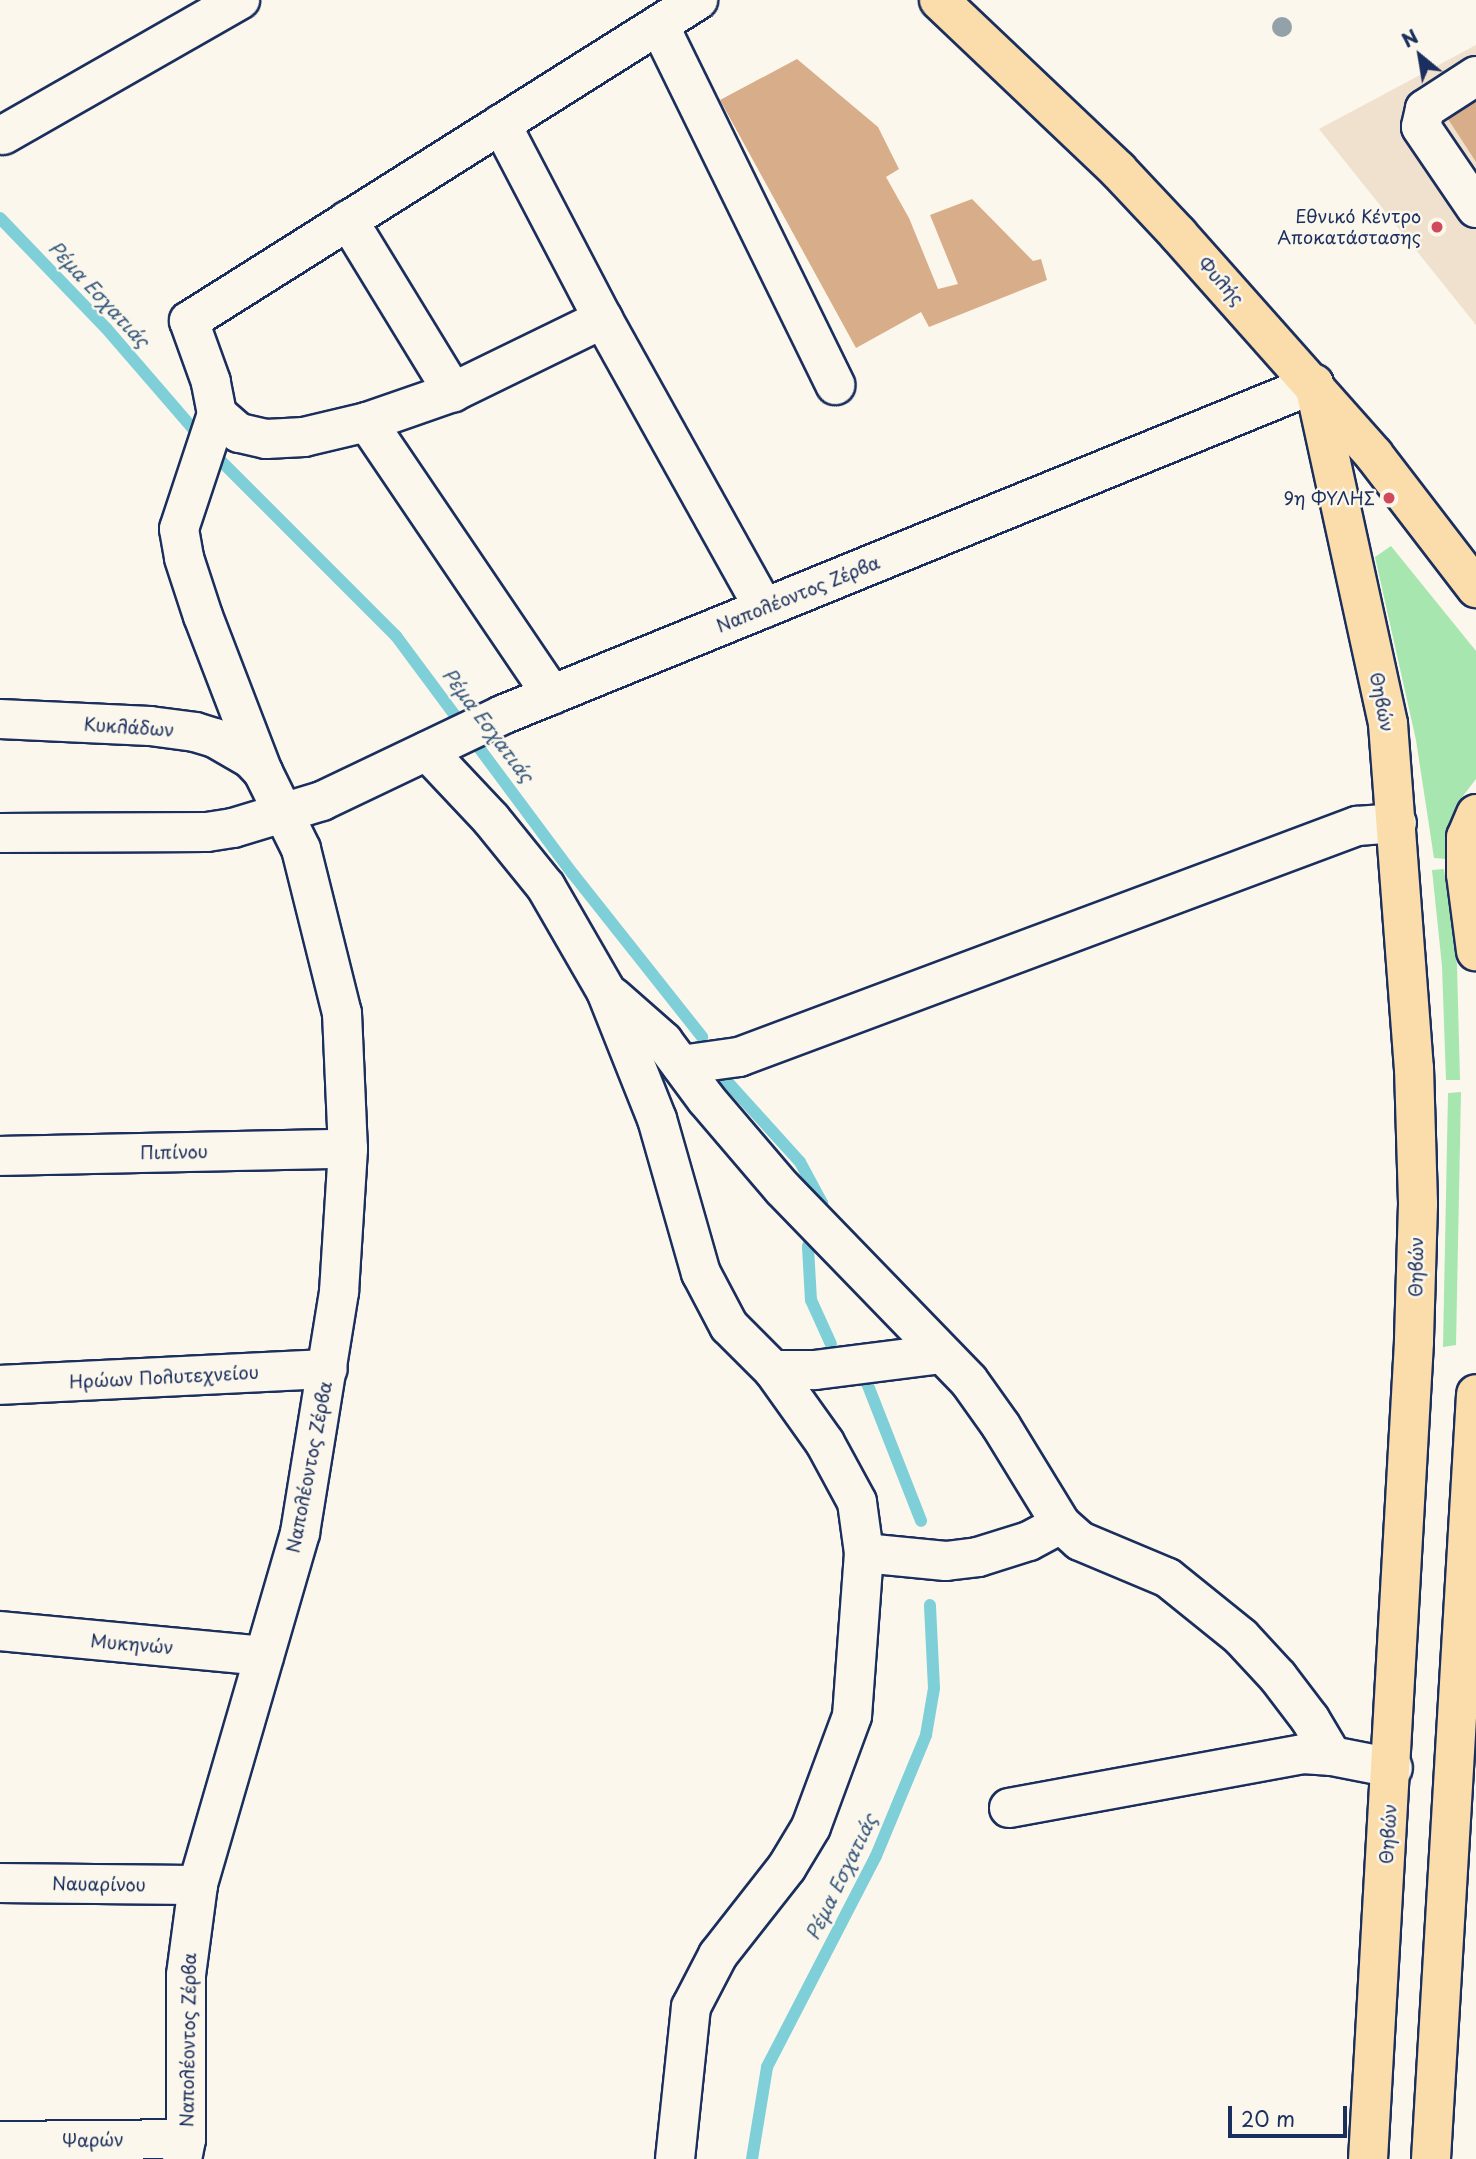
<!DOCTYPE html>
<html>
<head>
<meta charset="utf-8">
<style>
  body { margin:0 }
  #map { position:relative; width:1476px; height:2159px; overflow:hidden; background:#fbf7ec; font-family:"Playpen Sans",sans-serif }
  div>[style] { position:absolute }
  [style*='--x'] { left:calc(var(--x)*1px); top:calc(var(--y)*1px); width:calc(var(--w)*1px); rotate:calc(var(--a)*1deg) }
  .built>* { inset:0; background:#f0e1ce }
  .green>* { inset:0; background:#a7e6af }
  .stream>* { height:12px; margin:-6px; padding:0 6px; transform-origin:6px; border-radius:6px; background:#7fcfd8 }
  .building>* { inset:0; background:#d8ad89 }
  .roads { filter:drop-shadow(2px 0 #1b2f5e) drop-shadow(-2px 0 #1b2f5e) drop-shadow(0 2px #1b2f5e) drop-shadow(0 -2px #1b2f5e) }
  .minor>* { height:38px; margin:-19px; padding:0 19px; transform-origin:19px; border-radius:19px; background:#fbf7ec }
  .major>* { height:38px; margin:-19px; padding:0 19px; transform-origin:19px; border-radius:19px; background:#faddab }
  .trees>* { width:20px; height:20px; margin:-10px; border-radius:50%; background:#93a2a9 }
  .dots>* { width:19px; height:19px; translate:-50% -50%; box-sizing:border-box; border:4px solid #fbf7ec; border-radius:50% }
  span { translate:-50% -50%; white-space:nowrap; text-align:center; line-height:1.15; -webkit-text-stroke:5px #fbf7ec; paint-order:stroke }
  .poi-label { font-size:18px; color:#1b2f5e }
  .right { translate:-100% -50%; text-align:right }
  .street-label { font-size:18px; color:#1b2f5e }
  .water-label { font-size:19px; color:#34577c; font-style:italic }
  .north { position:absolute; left:1385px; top:21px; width:70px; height:70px; -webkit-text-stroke:5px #fbf7ec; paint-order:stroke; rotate:330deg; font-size:19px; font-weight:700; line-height:28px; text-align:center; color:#1b2f5e }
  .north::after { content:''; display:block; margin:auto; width:24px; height:32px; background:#1b2f5e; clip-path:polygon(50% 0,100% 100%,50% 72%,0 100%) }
  .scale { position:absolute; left:1228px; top:2106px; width:119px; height:32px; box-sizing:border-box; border:4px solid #1b2f5e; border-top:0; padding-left:9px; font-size:21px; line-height:24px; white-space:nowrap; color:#1b2f5e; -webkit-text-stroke:5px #fbf7ec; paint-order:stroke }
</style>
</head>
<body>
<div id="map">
  <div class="built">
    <div style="clip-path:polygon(1476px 45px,1476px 325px,1319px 129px)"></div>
  </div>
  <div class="green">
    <div style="clip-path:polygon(1391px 546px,1476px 651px,1476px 779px,1456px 805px,1448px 834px,1447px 859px,1434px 858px,1416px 740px,1375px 557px)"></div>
    <div style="clip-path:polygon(1444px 869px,1457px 965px,1460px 1080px,1446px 1080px,1442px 966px,1432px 870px)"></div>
    <div style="clip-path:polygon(1461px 1092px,1456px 1345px,1443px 1347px,1448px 1093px)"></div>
  </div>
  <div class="stream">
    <div style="--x:0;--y:218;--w:153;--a:46.1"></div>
    <div style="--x:106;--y:328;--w:135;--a:49.2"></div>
    <div style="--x:218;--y:458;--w:252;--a:45"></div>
    <div style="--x:396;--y:636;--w:297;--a:53.4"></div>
    <div style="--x:573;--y:874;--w:208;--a:51.6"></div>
    <div style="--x:724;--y:1078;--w:113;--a:47.9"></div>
    <div style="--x:800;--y:1162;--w:47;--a:61.8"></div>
    <div style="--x:822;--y:1203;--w:46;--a:107.7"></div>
    <div style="--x:808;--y:1247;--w:53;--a:86.8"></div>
    <div style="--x:811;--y:1300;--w:48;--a:65.6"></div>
    <div style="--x:867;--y:1383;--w:148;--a:68.6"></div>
    <div style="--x:752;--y:2159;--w:93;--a:-80.7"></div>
    <div style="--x:767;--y:2067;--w:237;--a:-62.7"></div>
    <div style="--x:876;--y:1856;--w:131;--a:-67.5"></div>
    <div style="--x:926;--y:1735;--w:48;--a:-80.3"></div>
    <div style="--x:934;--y:1688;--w:83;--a:-92.8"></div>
  </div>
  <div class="building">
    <div style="clip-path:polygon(797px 59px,878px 127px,899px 169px,886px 177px,909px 218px,938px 289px,958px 284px,930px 215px,972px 199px,1033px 261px,1041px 259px,1047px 280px,929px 327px,921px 312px,856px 348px,720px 100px)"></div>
    <div style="clip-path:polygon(1476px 101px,1476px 162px,1448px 119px)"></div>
  </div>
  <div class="roads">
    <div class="minor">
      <div style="--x:659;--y:25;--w:401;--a:63.9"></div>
      <div style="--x:1476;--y:76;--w:61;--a:147.1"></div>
      <div style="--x:1425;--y:109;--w:18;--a:103"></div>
      <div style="--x:1421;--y:127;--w:98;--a:55.8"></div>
      <div style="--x:501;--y:124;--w:220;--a:62.4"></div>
      <div style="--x:3;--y:135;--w:273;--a:-29.7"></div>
      <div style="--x:348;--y:220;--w:202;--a:58.6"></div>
      <div style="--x:217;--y:414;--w:121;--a:108.3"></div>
      <div style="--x:179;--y:529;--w:29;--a:80"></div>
      <div style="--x:184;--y:558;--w:61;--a:71.9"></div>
      <div style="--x:203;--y:616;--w:167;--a:69"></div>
      <div style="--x:367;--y:422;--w:65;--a:166.6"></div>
      <div style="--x:304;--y:437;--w:38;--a:177"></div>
      <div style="--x:266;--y:439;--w:28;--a:-167"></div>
      <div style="--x:239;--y:433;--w:29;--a:-139"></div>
      <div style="--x:217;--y:414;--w:33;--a:-101"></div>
      <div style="--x:211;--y:382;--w:65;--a:-109.8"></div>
      <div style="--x:189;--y:321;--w:602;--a:-32.24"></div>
      <div style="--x:552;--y:695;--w:330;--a:-124.1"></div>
      <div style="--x:367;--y:422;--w:91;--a:-19.2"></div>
      <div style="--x:453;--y:392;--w:167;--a:-26"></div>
      <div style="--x:603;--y:319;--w:331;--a:60.9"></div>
      <div style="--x:0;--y:719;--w:150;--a:2.7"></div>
      <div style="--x:150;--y:726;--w:45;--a:7.6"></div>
      <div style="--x:195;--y:732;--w:21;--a:17"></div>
      <div style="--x:215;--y:738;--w:42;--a:30.3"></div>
      <div style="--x:251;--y:759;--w:18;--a:47"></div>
      <div style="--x:263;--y:772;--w:86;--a:63.7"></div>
      <div style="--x:301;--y:849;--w:169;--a:76"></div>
      <div style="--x:342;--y:1013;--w:136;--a:87.5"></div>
      <div style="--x:348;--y:1149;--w:143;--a:93.6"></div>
      <div style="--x:339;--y:1292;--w:244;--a:99.2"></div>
      <div style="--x:300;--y:1533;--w:366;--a:106.2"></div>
      <div style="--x:198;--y:1885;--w:91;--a:97.6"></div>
      <div style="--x:186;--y:1975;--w:164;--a:90"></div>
      <div style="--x:186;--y:2139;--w:20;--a:101"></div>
      <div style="--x:427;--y:751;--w:93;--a:46.7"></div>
      <div style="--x:491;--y:819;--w:87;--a:51"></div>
      <div style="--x:546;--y:887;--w:120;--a:60"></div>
      <div style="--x:606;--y:991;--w:138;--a:68.3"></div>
      <div style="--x:657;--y:1119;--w:160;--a:74.1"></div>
      <div style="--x:701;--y:1273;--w:60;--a:62.2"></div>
      <div style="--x:729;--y:1326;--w:62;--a:45"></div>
      <div style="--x:773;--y:1370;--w:90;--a:54.5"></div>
      <div style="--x:825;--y:1443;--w:67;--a:61.5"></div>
      <div style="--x:857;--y:1502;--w:51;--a:82.2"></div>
      <div style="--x:864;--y:1553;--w:163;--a:94.2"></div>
      <div style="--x:852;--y:1716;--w:118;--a:110.3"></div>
      <div style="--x:811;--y:1827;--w:47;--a:121"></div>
      <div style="--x:787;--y:1867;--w:112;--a:128.1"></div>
      <div style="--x:718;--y:1955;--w:59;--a:117.4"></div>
      <div style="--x:691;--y:2007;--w:153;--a:96"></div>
      <div style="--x:0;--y:833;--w:207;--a:-0.3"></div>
      <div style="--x:207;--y:832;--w:26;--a:-9"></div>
      <div style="--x:233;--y:828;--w:93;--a:-16.9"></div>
      <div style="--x:322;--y:801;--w:199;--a:-25.5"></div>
      <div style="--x:502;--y:715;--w:877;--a:-22.18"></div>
      <div style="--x:613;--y:997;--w:67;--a:41.3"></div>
      <div style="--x:663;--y:1041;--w:72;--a:53.4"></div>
      <div style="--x:706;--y:1099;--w:118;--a:49.5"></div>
      <div style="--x:783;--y:1189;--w:267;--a:45.9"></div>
      <div style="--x:969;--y:1381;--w:55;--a:54.6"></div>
      <div style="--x:1001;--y:1426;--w:115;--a:58.5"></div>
      <div style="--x:1061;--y:1524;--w:25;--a:42"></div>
      <div style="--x:1080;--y:1541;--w:95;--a:22.8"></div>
      <div style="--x:1168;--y:1578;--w:94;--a:38.9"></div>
      <div style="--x:1241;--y:1637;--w:54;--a:47.2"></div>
      <div style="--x:1278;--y:1677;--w:53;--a:52.7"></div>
      <div style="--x:1310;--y:1719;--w:43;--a:59.3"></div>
      <div style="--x:681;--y:1065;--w:59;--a:-7.9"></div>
      <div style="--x:739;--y:1057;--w:660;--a:-20.5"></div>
      <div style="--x:1357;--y:826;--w:40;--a:-4.3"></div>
      <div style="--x:0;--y:1156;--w:348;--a:-1.2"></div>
      <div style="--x:773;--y:1370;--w:42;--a:0"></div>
      <div style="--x:815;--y:1370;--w:127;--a:-7.2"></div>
      <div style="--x:0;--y:1385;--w:328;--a:-2.8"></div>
      <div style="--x:864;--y:1553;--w:82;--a:5.6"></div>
      <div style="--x:946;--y:1561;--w:32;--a:-7"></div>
      <div style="--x:978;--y:1557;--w:53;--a:-17.4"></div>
      <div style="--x:1029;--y:1541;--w:36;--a:-28"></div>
      <div style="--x:0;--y:1631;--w:265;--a:5.4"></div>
      <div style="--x:1009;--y:1808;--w:299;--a:-10.4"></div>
      <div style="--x:1303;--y:1754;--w:29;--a:4"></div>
      <div style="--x:1332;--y:1756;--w:62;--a:11.1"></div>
      <div style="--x:0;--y:1883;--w:198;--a:0.6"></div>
      <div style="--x:0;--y:2141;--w:186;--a:-0.6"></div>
    </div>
    <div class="major">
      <div style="--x:939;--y:0;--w:247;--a:43.5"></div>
      <div style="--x:1118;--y:170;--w:88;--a:46.8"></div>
      <div style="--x:1178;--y:234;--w:295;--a:48.4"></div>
      <div style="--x:1374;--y:455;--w:168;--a:52.5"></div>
      <div style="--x:1314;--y:384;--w:348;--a:77.7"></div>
      <div style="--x:1388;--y:724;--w:345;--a:85.7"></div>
      <div style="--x:1414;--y:1068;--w:136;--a:88.3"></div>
      <div style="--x:1418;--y:1204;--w:138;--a:91.7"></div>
      <div style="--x:1414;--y:1342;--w:818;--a:93.22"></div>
      <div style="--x:1476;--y:814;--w:25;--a:113"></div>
      <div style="--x:1466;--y:837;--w:37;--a:90"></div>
      <div style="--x:1466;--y:874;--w:78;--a:82.6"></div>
      <div style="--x:1431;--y:2159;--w:766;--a:-86.63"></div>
    </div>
  </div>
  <div class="trees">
    <div style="left:1282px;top:27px"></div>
  </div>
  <div class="dots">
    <div style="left:1437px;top:227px;background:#d1495b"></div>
    <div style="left:1389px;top:498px;background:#d1495b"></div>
  </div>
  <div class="poi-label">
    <span class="right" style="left:1421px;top:227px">Εθνικό Κέντρο<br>Αποκατάστασης</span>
    <span class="right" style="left:1375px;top:498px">9η ΦΥΛΗΣ</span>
  </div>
  <div class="street-label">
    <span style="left:1221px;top:281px;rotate:48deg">Φυλής</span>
    <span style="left:798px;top:594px;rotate:-22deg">Ναπολέοντος Ζέρβα</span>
    <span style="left:1382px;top:702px;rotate:79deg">Θηβών</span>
    <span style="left:129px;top:727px;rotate:4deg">Κυκλάδων</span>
    <span style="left:174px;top:1152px;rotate:-1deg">Πιπίνου</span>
    <span style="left:1416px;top:1267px;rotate:-89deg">Θηβών</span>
    <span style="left:164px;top:1377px;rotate:-3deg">Ηρώων Πολυτεχνείου</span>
    <span style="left:309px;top:1467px;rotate:-79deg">Ναπολέοντος Ζέρβα</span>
    <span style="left:132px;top:1644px;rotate:5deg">Μυκηνών</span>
    <span style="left:1388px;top:1834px;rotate:-86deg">Θηβών</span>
    <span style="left:99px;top:1884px;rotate:1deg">Ναυαρίνου</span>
    <span style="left:188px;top:2040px;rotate:-89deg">Ναπολέοντος Ζέρβα</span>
    <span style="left:93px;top:2140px;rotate:-1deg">Ψαρών</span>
  </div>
  <div class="water-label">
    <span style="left:99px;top:294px;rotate:47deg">Ρέμα Εσχατιάς</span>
    <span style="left:488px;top:725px;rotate:53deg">Ρέμα Εσχατιάς</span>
    <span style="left:841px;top:1877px;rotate:-64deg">Ρέμα Εσχατιάς</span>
  </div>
  <div class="north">N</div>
  <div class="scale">20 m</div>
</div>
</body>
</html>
